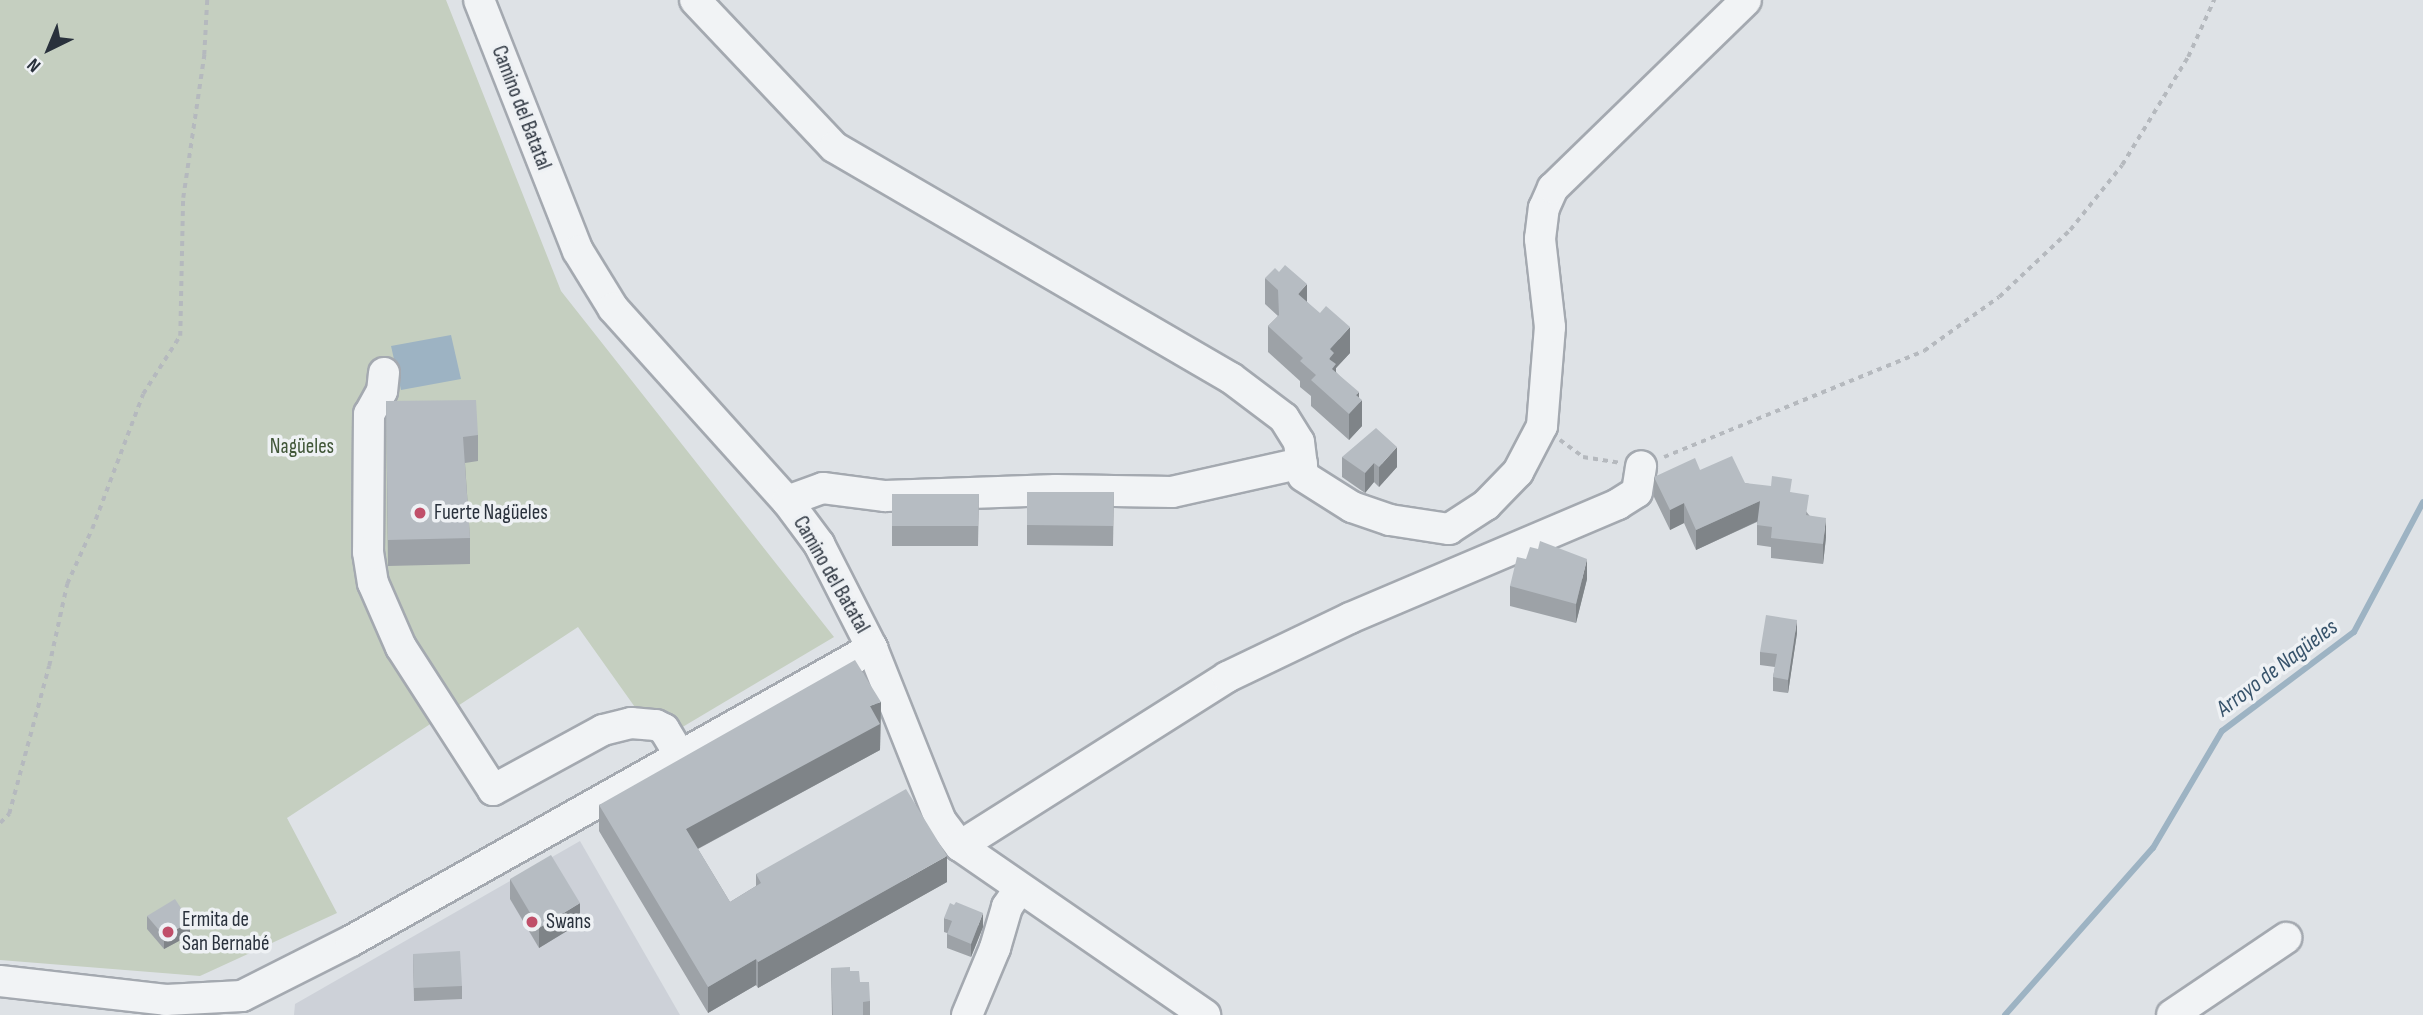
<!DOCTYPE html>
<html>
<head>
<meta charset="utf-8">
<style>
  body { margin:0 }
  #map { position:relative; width:2423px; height:1015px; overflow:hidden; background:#dee2e6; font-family:"Sofia Sans Condensed",sans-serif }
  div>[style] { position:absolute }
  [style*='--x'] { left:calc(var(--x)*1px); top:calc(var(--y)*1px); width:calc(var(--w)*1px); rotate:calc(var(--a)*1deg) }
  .built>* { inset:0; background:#cdd1d8 }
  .green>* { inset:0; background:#c5cfc0 }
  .water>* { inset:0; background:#9db3c3 }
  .stream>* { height:6px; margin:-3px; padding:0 3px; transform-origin:3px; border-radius:3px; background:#9db3c3 }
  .path>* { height:3.5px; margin-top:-1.75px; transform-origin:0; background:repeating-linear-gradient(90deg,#b5b9be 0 5px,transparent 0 10px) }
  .roads { filter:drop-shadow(2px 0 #a4a9b0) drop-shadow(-2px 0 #a4a9b0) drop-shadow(0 2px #a4a9b0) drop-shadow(0 -2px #a4a9b0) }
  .minor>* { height:30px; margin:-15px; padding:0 15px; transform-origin:15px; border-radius:15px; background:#f1f3f5 }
  .wall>* { inset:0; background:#9da2a7 }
  .shaded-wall>* { inset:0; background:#7f8488 }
  .building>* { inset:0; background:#b6bcc2 }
  .dots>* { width:19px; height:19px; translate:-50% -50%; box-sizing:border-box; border:4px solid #eef1f4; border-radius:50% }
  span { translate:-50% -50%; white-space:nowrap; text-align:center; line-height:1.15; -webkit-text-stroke:7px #eef1f4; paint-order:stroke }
  .street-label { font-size:21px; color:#29313c }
  .park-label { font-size:21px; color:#405638 }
  .poi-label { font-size:21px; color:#29313c }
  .left { translate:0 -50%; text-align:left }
  .water-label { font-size:23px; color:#37536b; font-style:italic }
  .north { position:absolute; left:14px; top:14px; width:70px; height:70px; -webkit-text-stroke:5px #eef1f4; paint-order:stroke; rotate:223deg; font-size:19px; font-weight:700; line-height:28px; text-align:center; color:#29313c }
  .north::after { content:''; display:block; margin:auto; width:24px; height:32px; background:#29313c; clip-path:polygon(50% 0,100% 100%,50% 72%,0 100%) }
</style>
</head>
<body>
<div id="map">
  <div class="built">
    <div style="clip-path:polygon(580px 841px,680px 1015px,294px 1015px,295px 1004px)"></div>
  </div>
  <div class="green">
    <div style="clip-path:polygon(0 0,446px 0,561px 291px,834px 637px,659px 741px,578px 627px,287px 818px,337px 913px,200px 976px,0 960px)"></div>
  </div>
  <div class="water">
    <div style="clip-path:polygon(451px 335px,461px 379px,401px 390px,391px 346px)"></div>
  </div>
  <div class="stream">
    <div style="--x:2005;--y:1015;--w:223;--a:-48.5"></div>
    <div style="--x:2153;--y:848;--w:136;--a:-59.5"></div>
    <div style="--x:2222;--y:731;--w:165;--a:-36.9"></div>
    <div style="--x:2354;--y:632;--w:147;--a:-62"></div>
  </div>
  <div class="path">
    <div style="--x:1560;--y:440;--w:29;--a:36"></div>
    <div style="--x:1583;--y:457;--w:37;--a:9"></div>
    <div style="--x:1664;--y:457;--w:281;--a:-22.2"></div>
    <div style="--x:1924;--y:351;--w:92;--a:-35.8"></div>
    <div style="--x:1999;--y:297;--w:98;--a:-43.3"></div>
    <div style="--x:2070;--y:230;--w:83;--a:-51.3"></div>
    <div style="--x:2122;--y:165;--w:127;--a:-58.6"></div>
    <div style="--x:2188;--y:57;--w:63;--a:-65.5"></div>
    <div style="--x:0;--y:823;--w:13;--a:-45"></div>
    <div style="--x:9;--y:814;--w:153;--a:-74.9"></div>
    <div style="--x:49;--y:666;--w:84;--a:-77.6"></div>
    <div style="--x:67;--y:584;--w:60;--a:-65.6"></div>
    <div style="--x:92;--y:529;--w:144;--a:-69.3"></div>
    <div style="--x:143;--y:394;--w:69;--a:-57.5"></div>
    <div style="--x:180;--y:336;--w:138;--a:-88.8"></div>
    <div style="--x:183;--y:198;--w:145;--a:-81.6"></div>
    <div style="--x:204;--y:55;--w:55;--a:-86.9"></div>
  </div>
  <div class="roads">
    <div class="minor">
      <div style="--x:479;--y:0;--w:270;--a:68.5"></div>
      <div style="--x:578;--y:251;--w:67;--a:58.4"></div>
      <div style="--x:613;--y:308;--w:260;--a:48"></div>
      <div style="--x:787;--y:501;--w:54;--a:53.3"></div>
      <div style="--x:819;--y:544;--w:117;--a:63"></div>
      <div style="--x:872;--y:648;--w:186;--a:68.3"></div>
      <div style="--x:941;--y:821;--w:31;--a:53"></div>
      <div style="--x:960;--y:846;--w:298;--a:34.6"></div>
      <div style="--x:695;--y:0;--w:202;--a:46.6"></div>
      <div style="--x:834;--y:147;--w:459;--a:30.2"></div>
      <div style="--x:1231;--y:378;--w:66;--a:37"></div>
      <div style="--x:1284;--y:418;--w:28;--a:58"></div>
      <div style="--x:1299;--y:442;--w:34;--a:83"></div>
      <div style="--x:1303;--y:476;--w:58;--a:32.3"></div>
      <div style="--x:1352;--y:507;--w:40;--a:18.9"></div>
      <div style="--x:1390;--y:520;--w:60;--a:8.7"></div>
      <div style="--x:1449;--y:529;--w:44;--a:-33"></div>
      <div style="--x:1486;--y:505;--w:46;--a:-45.9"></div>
      <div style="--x:1518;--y:472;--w:52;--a:-62.4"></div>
      <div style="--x:1542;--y:426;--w:99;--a:-85.4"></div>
      <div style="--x:1550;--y:327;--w:89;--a:-96.5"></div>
      <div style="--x:1540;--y:239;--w:31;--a:-83"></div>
      <div style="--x:1544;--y:208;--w:22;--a:-66"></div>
      <div style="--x:1553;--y:188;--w:269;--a:-44.2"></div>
      <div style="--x:384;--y:373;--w:18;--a:96"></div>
      <div style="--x:382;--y:391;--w:26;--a:119"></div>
      <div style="--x:369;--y:414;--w:138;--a:90.4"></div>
      <div style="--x:368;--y:552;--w:31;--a:81"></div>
      <div style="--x:373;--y:583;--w:70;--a:66.4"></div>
      <div style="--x:401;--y:647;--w:170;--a:57.2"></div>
      <div style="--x:493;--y:790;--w:125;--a:-28.6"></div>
      <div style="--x:603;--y:730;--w:29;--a:-14"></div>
      <div style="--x:631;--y:723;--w:25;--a:5"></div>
      <div style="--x:656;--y:725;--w:9;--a:27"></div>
      <div style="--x:664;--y:729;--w:31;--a:59"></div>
      <div style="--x:787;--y:501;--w:38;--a:-20"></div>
      <div style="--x:823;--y:488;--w:63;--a:7.4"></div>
      <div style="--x:885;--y:496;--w:171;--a:-2"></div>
      <div style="--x:1056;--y:490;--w:116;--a:1"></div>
      <div style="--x:1172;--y:492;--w:133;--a:-12.6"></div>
      <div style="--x:960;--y:846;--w:316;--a:-32.3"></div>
      <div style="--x:1227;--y:677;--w:136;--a:-25.6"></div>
      <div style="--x:1350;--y:618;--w:291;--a:-23"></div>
      <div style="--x:1618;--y:504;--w:22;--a:-32"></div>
      <div style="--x:1637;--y:492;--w:26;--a:-81"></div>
      <div style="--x:0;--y:981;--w:167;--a:6.5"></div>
      <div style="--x:166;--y:1000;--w:76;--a:-3"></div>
      <div style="--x:242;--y:996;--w:122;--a:-26.8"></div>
      <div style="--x:351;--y:941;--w:598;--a:-29.35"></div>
      <div style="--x:967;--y:1015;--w:73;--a:-67.3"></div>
      <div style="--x:995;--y:948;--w:43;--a:-73.7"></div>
      <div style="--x:1007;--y:907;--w:22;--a:-56"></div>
      <div style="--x:2172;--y:1015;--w:138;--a:-34"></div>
    </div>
  </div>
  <div class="wall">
    <div style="clip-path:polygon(1265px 278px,1307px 302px,1350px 353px,1336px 368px,1336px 372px,1359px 397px,1362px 426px,1349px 440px,1311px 406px,1311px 396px,1300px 387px,1300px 381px,1268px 352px,1268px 326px,1278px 316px,1265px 304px)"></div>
    <div style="clip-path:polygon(386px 401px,478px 435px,478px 461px,465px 463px,470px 538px,470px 564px,388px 566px)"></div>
    <div style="clip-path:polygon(1342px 457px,1397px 467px,1379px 487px,1374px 482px,1365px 493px,1342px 477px)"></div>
    <div style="clip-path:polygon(1700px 470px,1745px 483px,1792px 493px,1826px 537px,1823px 564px,1771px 558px,1771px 547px,1757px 545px,1757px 522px,1696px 550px,1684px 523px,1670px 530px,1654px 497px,1654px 477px)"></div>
    <div style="clip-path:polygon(1027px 492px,1114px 492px,1113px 546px,1027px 545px)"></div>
    <div style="clip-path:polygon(892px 494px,979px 494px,978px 546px,892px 546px)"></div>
    <div style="clip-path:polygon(1587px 579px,1576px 623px,1510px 606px,1510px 586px)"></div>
    <div style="clip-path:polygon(1797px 633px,1788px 693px,1773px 691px,1773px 677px,1775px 667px,1760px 665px,1760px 652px)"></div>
    <div style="clip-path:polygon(881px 702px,880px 750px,698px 849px,730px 902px,756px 886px,756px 874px,947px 882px,758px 988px,756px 985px,708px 1013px,599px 831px,599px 805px)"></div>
    <div style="clip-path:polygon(510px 879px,580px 923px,539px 948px,510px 899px)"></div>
    <div style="clip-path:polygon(147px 916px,190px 935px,164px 949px,147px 929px)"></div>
    <div style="clip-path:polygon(944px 918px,983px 927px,971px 957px,947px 948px,947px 933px,944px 932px)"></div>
    <div style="clip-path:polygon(413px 954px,462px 986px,462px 999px,414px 1001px)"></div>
    <div style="clip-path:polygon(831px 968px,850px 971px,860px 982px,870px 1001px,870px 1015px,832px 1015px)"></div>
  </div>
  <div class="shaded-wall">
    <div style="clip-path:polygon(1307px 284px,1307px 310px,1298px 294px)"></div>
    <div style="clip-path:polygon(1350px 327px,1350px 353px,1336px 368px,1336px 390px,1329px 385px,1330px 349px)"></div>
    <div style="clip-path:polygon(1359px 392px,1359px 403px,1362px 400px,1362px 426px,1349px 440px,1349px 414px,1356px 395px)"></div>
    <div style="clip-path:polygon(1397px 447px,1397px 467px,1379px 487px,1379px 467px)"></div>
    <div style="clip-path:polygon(1374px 463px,1374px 482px,1365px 493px,1365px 473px)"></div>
    <div style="clip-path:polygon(1760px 501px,1760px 520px,1696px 550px,1696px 530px)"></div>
    <div style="clip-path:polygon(1684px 503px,1684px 523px,1670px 530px,1670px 510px)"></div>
    <div style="clip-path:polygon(1826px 518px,1826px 537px,1823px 564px,1823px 544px)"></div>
    <div style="clip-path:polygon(1587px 559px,1587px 579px,1576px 623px,1576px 604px)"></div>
    <div style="clip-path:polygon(1797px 620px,1797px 633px,1788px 693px,1788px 680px)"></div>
    <div style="clip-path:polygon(881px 702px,880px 750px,686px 855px,686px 829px,870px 706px)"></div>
    <div style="clip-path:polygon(947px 856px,947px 882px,758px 988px,758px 962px)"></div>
    <div style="clip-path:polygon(580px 903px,580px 923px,539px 948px,539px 928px)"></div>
    <div style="clip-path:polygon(983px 913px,983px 927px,971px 957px,971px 944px)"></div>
    <div style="clip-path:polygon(190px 922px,190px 935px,164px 949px,164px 936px)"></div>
    <div style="clip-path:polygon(756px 959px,756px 985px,708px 1013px,708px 987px)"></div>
  </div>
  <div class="building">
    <div style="clip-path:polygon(1285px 265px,1307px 284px,1298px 294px,1320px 313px,1326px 306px,1350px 327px,1330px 349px,1334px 353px,1329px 359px,1336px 364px,1332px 369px,1359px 392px,1356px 395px,1362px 400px,1349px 414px,1311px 380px,1316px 375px,1300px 361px,1303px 358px,1268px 326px,1279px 315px,1278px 290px,1265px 278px,1275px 268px,1279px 272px)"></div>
    <div style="clip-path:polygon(476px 400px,478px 435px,463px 437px,470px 538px,388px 540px,386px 401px)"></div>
    <div style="clip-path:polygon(1376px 428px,1397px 447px,1379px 467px,1374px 463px,1365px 473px,1342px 457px)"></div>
    <div style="clip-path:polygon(1732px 456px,1745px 483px,1771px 486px,1772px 476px,1792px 479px,1790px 492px,1809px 495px,1806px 515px,1826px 518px,1823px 544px,1771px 538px,1772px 527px,1757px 525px,1760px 501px,1696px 530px,1684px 503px,1670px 510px,1654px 477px,1695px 458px,1700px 470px)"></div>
    <div style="clip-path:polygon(1027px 492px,1114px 492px,1113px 526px,1027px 525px)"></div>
    <div style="clip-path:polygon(892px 494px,979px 494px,978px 526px,892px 526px)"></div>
    <div style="clip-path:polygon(1540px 541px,1587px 559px,1576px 604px,1510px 586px,1517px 557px,1526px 559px,1530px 547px,1538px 549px)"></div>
    <div style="clip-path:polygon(1766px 615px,1797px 620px,1788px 680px,1773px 677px,1777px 654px,1760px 652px)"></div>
    <div style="clip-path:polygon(855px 660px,881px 702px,870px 706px,880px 724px,686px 829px,730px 902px,761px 883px,756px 874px,906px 789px,947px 856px,758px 962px,756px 959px,708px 987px,599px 805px)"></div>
    <div style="clip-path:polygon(551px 855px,580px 903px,539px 928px,510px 879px)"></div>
    <div style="clip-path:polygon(175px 899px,190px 922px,164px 936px,147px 916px)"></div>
    <div style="clip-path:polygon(956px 902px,983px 913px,971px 944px,947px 934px,952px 921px,944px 918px,950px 903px,954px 905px)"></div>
    <div style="clip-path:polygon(460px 951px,462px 986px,414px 988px,413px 954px)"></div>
    <div style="clip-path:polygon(850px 967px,850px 971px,859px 971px,860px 982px,869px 982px,870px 1001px,863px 1002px,863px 1015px,833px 1015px,831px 968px)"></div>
  </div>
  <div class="dots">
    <div style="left:420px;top:513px;background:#c04f69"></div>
    <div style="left:532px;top:922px;background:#c04f69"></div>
    <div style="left:168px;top:932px;background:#c04f69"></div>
  </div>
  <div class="street-label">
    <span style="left:521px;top:108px;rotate:69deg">Camino del Batatal</span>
    <span style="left:831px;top:575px;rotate:60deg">Camino del Batatal</span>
  </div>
  <div class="park-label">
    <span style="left:302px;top:447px">Nagüeles</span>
  </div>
  <div class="poi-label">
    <span class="left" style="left:434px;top:513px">Fuerte Nagüeles</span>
    <span class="left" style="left:182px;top:932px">Ermita de<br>San Bernabé</span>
    <span class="left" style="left:546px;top:922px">Swans</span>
  </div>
  <div class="water-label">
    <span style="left:2277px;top:668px;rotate:-37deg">Arroyo de Nagüeles</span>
  </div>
  <div class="north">N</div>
</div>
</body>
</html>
